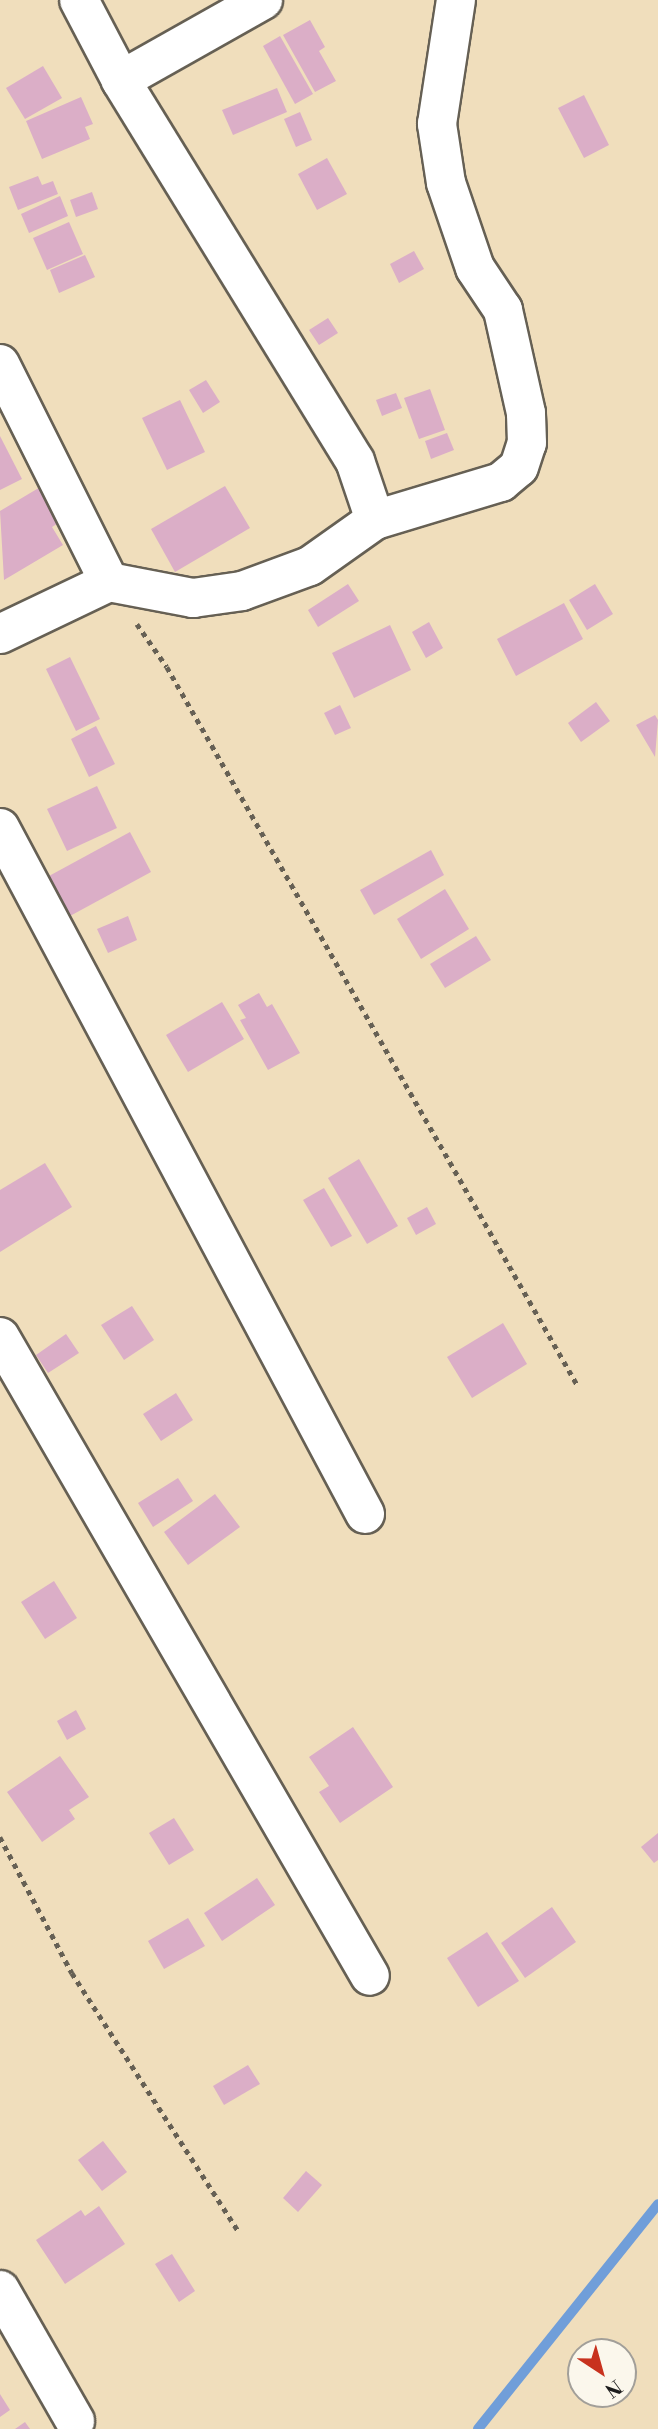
<!DOCTYPE html>
<html>
<head>
<meta charset="utf-8">
<style>
  body { margin:0 }
  #map { position:relative; width:658px; height:2429px; overflow:hidden; background:#f0debc; font-family:"Libre Bodoni",serif }
  div>[style] { position:absolute }
  [style*='--x'] { left:calc(var(--x)*1px); top:calc(var(--y)*1px); width:calc(var(--w)*1px); rotate:calc(var(--a)*1deg) }
  .stream>* { height:10px; margin:-5px; padding:0 5px; transform-origin:5px; border-radius:5px; background:#709ed9 }
  .building>* { inset:0; background:#dbaec7 }
  .path>* { height:4.5px; margin-top:-2.25px; transform-origin:0; background:repeating-linear-gradient(90deg,#666054 0 5px,transparent 0 10px) }
  .roads { filter:drop-shadow(2px 0 #666054) drop-shadow(-2px 0 #666054) drop-shadow(0 2px #666054) drop-shadow(0 -2px #666054) }
  .minor>* { height:38px; margin:-19px; padding:0 19px; transform-origin:19px; border-radius:19px; background:#fff }
  span { translate:-50% -50%; white-space:nowrap; text-align:center; line-height:1.15; -webkit-text-stroke:7px #fbf7ec; paint-order:stroke }
  .north { position:absolute; left:567px; top:2338px; width:70px; height:70px; box-sizing:border-box; background:#fbf7ec; border:2px solid #a29f99; border-radius:50%; rotate:144deg; font-size:19px; font-weight:700; line-height:28px; text-align:center; color:#1c1c1c }
  .north::after { content:''; display:block; margin:auto; width:24px; height:32px; background:#c8321e; clip-path:polygon(50% 0,100% 100%,50% 72%,0 100%) }
</style>
</head>
<body>
<div id="map">
  <div class="stream">
    <div style="--x:478;--y:2429;--w:288;--a:-51.3"></div>
  </div>
  <div class="building">
    <div style="clip-path:polygon(310px 20px,325px 47px,319px 51px,336px 81px,315px 92px,283px 35px)"></div>
    <div style="clip-path:polygon(280px 36px,313px 94px,295px 104px,263px 46px)"></div>
    <div style="clip-path:polygon(43px 66px,62px 98px,25px 119px,6px 88px)"></div>
    <div style="clip-path:polygon(277px 88px,287px 112px,233px 135px,222px 110px)"></div>
    <div style="clip-path:polygon(584px 95px,609px 145px,584px 158px,558px 108px)"></div>
    <div style="clip-path:polygon(81px 97px,93px 124px,85px 127px,90px 139px,42px 159px,26px 121px)"></div>
    <div style="clip-path:polygon(300px 112px,312px 140px,296px 147px,284px 119px)"></div>
    <div style="clip-path:polygon(327px 158px,347px 194px,317px 210px,298px 174px)"></div>
    <div style="clip-path:polygon(38px 176px,42px 185px,53px 181px,58px 194px,18px 210px,9px 187px)"></div>
    <div style="clip-path:polygon(92px 192px,98px 209px,76px 217px,70px 200px)"></div>
    <div style="clip-path:polygon(60px 196px,68px 216px,29px 233px,21px 214px)"></div>
    <div style="clip-path:polygon(69px 222px,83px 254px,47px 270px,33px 238px)"></div>
    <div style="clip-path:polygon(414px 251px,424px 269px,399px 283px,390px 264px)"></div>
    <div style="clip-path:polygon(85px 255px,95px 277px,59px 293px,50px 270px)"></div>
    <div style="clip-path:polygon(328px 318px,338px 333px,319px 345px,309px 330px)"></div>
    <div style="clip-path:polygon(206px 380px,220px 402px,203px 413px,189px 390px)"></div>
    <div style="clip-path:polygon(430px 389px,445px 430px,419px 439px,404px 398px)"></div>
    <div style="clip-path:polygon(396px 393px,402px 408px,382px 416px,376px 400px)"></div>
    <div style="clip-path:polygon(180px 400px,205px 452px,167px 470px,142px 418px)"></div>
    <div style="clip-path:polygon(447px 433px,454px 450px,431px 459px,425px 441px)"></div>
    <div style="clip-path:polygon(0 436px,22px 479px,0 490px)"></div>
    <div style="clip-path:polygon(42px 486px,63px 520px,52px 527px,63px 545px,4px 580px,0 511px)"></div>
    <div style="clip-path:polygon(225px 486px,250px 528px,175px 572px,151px 529px)"></div>
    <div style="clip-path:polygon(348px 584px,359px 601px,318px 627px,308px 610px)"></div>
    <div style="clip-path:polygon(595px 584px,613px 614px,587px 630px,569px 600px)"></div>
    <div style="clip-path:polygon(564px 603px,583px 639px,516px 676px,497px 639px)"></div>
    <div style="clip-path:polygon(429px 622px,443px 648px,426px 658px,412px 632px)"></div>
    <div style="clip-path:polygon(390px 625px,411px 670px,354px 698px,332px 653px)"></div>
    <div style="clip-path:polygon(70px 657px,100px 719px,76px 731px,46px 669px)"></div>
    <div style="clip-path:polygon(596px 702px,610px 721px,581px 742px,568px 723px)"></div>
    <div style="clip-path:polygon(340px 705px,351px 728px,335px 735px,324px 713px)"></div>
    <div style="clip-path:polygon(655px 715px,658px 720px,655px 757px,636px 725px)"></div>
    <div style="clip-path:polygon(96px 726px,115px 764px,89px 777px,71px 739px)"></div>
    <div style="clip-path:polygon(97px 786px,117px 828px,67px 851px,47px 809px)"></div>
    <div style="clip-path:polygon(130px 832px,151px 872px,70px 916px,49px 876px)"></div>
    <div style="clip-path:polygon(431px 850px,444px 875px,374px 915px,360px 890px)"></div>
    <div style="clip-path:polygon(445px 889px,469px 929px,421px 959px,397px 919px)"></div>
    <div style="clip-path:polygon(128px 916px,137px 940px,108px 953px,97px 929px)"></div>
    <div style="clip-path:polygon(476px 936px,491px 960px,445px 988px,430px 964px)"></div>
    <div style="clip-path:polygon(259px 993px,267px 1007px,272px 1004px,300px 1053px,268px 1070px,240px 1020px,246px 1018px,238px 1005px)"></div>
    <div style="clip-path:polygon(222px 1002px,244px 1039px,188px 1072px,166px 1035px)"></div>
    <div style="clip-path:polygon(359px 1159px,398px 1226px,367px 1244px,328px 1178px)"></div>
    <div style="clip-path:polygon(45px 1163px,72px 1207px,0 1252px,0 1190px)"></div>
    <div style="clip-path:polygon(324px 1188px,352px 1236px,331px 1247px,303px 1200px)"></div>
    <div style="clip-path:polygon(427px 1207px,436px 1224px,416px 1235px,407px 1218px)"></div>
    <div style="clip-path:polygon(132px 1306px,154px 1340px,124px 1360px,101px 1325px)"></div>
    <div style="clip-path:polygon(503px 1323px,527px 1364px,472px 1398px,447px 1357px)"></div>
    <div style="clip-path:polygon(66px 1334px,79px 1353px,48px 1373px,36px 1355px)"></div>
    <div style="clip-path:polygon(176px 1393px,193px 1420px,161px 1441px,143px 1414px)"></div>
    <div style="clip-path:polygon(178px 1478px,193px 1501px,153px 1527px,138px 1503px)"></div>
    <div style="clip-path:polygon(215px 1494px,240px 1527px,188px 1565px,164px 1532px)"></div>
    <div style="clip-path:polygon(54px 1581px,77px 1618px,45px 1639px,21px 1602px)"></div>
    <div style="clip-path:polygon(76px 1710px,86px 1729px,67px 1740px,57px 1721px)"></div>
    <div style="clip-path:polygon(353px 1727px,393px 1787px,340px 1823px,319px 1792px,329px 1786px,309px 1757px)"></div>
    <div style="clip-path:polygon(60px 1756px,89px 1797px,69px 1810px,75px 1819px,42px 1842px,7px 1792px)"></div>
    <div style="clip-path:polygon(174px 1818px,194px 1850px,169px 1865px,149px 1833px)"></div>
    <div style="clip-path:polygon(658px 1833px,658px 1860px,654px 1863px,641px 1847px)"></div>
    <div style="clip-path:polygon(257px 1878px,275px 1905px,222px 1941px,204px 1913px)"></div>
    <div style="clip-path:polygon(552px 1907px,576px 1942px,525px 1978px,501px 1943px)"></div>
    <div style="clip-path:polygon(188px 1918px,205px 1946px,164px 1969px,148px 1941px)"></div>
    <div style="clip-path:polygon(487px 1932px,519px 1981px,478px 2007px,447px 1958px)"></div>
    <div style="clip-path:polygon(248px 2065px,260px 2084px,224px 2105px,213px 2086px)"></div>
    <div style="clip-path:polygon(103px 2141px,127px 2172px,102px 2191px,78px 2160px)"></div>
    <div style="clip-path:polygon(306px 2171px,322px 2185px,298px 2212px,283px 2198px)"></div>
    <div style="clip-path:polygon(99px 2206px,125px 2244px,65px 2284px,36px 2240px,81px 2210px,85px 2216px)"></div>
    <div style="clip-path:polygon(172px 2254px,195px 2291px,179px 2302px,155px 2264px)"></div>
    <div style="clip-path:polygon(0 2394px,10px 2410px,0 2417px)"></div>
    <div style="clip-path:polygon(25px 2422px,30px 2429px,15px 2429px)"></div>
  </div>
  <div class="path">
    <div style="--x:137;--y:624;--w:52;--a:55.1"></div>
    <div style="--x:167;--y:667;--w:828;--a:60.25"></div>
    <div style="--x:0;--y:1837;--w:154;--a:62.1"></div>
    <div style="--x:72;--y:1973;--w:307;--a:57.2"></div>
  </div>
  <div class="roads">
    <div class="minor">
      <div style="--x:121;--y:80;--w:163;--a:-29.4"></div>
      <div style="--x:0;--y:364;--w:244;--a:63.4"></div>
      <div style="--x:375;--y:520;--w:132;--a:-16.8"></div>
      <div style="--x:501;--y:482;--w:23;--a:-40"></div>
      <div style="--x:519;--y:467;--w:25;--a:-72"></div>
      <div style="--x:527;--y:443;--w:30;--a:-92"></div>
      <div style="--x:526;--y:413;--w:106;--a:-102.6"></div>
      <div style="--x:503;--y:310;--w:50;--a:-123.7"></div>
      <div style="--x:475;--y:268;--w:90;--a:-108.8"></div>
      <div style="--x:446;--y:183;--w:60;--a:-98.7"></div>
      <div style="--x:437;--y:124;--w:125;--a:-81.3"></div>
      <div style="--x:0;--y:634;--w:121;--a:-25.5"></div>
      <div style="--x:109;--y:582;--w:86;--a:10.8"></div>
      <div style="--x:193;--y:598;--w:49;--a:-8.1"></div>
      <div style="--x:242;--y:591;--w:72;--a:-20.2"></div>
      <div style="--x:310;--y:566;--w:80;--a:-35.3"></div>
      <div style="--x:375;--y:520;--w:62;--a:-108.7"></div>
      <div style="--x:355;--y:461;--w:447;--a:-121.6"></div>
      <div style="--x:121;--y:80;--w:90;--a:-117.7"></div>
      <div style="--x:0;--y:828;--w:777;--a:61.98"></div>
      <div style="--x:0;--y:1337;--w:738;--a:59.93"></div>
      <div style="--x:0;--y:2290;--w:151;--a:60.2"></div>
    </div>
  </div>
  <div class="north">N</div>
</div>
</body>
</html>
